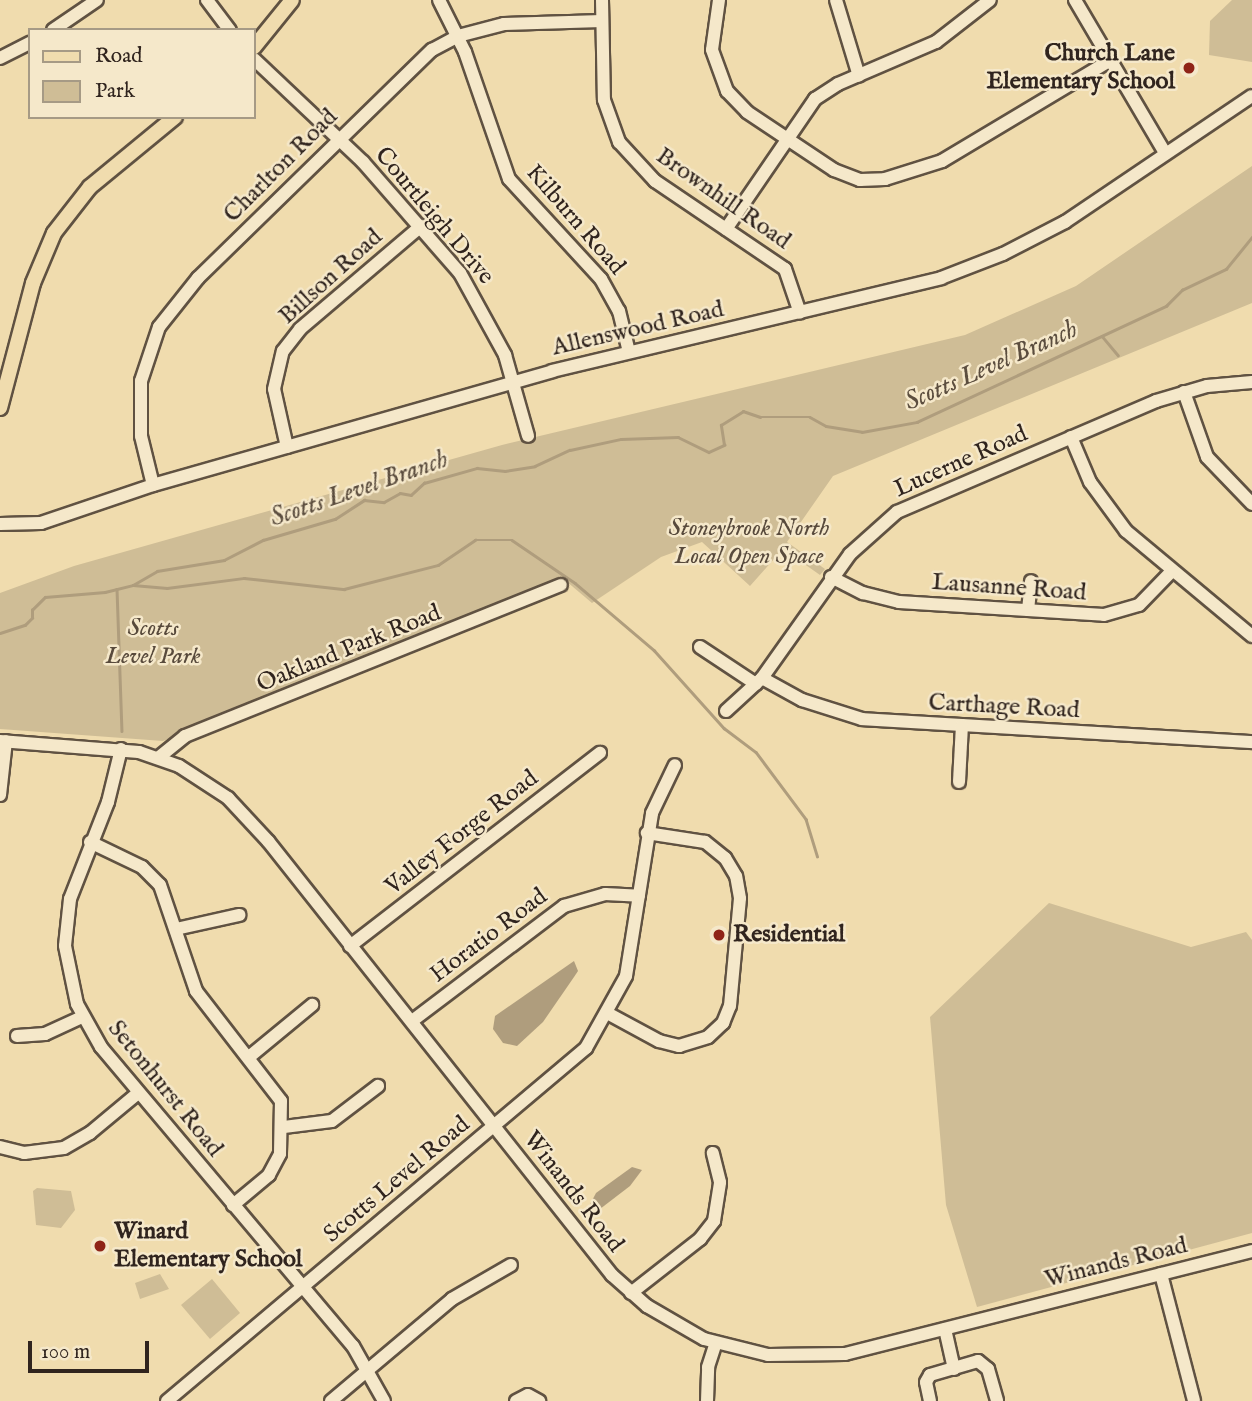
<!DOCTYPE html>
<html>
<head>
<meta charset="utf-8">
<style>
  body { margin:0 }
  #map { position:relative; width:1252px; height:1401px; overflow:hidden; background:#f0dcae; font-family:"IM FELL English",serif }
  div>[style] { position:absolute }
  [style*='--x'] { left:calc(var(--x)*1px); top:calc(var(--y)*1px); width:calc(var(--w)*1px); rotate:calc(var(--a)*1deg) }
  .green>* { inset:0; background:#cfbd96 }
  .water>* { inset:0; background:#af9d7d }
  .stream>* { height:2.5px; margin:-1.25px; padding:0 1.25px; transform-origin:1.25px; border-radius:1.25px; background:#af9d7d }
  .roads { filter:drop-shadow(2px 0 #605242) drop-shadow(-2px 0 #605242) drop-shadow(0 2px #605242) drop-shadow(0 -2px #605242) }
  .minor>* { height:12px; margin:-6px; padding:0 6px; transform-origin:6px; border-radius:6px; background:#f5e8ca }
  .major>* { height:14px; margin:-7px; padding:0 7px; transform-origin:7px; border-radius:7px; background:#f0dcae }
  .dots>* { width:19px; height:19px; translate:-50% -50%; box-sizing:border-box; border:4px solid #f5e8ca; border-radius:50% }
  span { translate:-50% -50%; white-space:nowrap; text-align:center; line-height:1.15; -webkit-text-stroke:5px #f5e8ca; paint-order:stroke }
  .poi-label { font-size:24px; color:#30241e; font-weight:700 }
  .right { translate:-100% -50%; text-align:right }
  .left { translate:0 -50%; text-align:left }
  .street-label { font-size:24px; color:#30241e }
  .park-label { font-size:24px; color:#584a3c; font-style:italic }
  .water-label { font-size:26px; color:#5c4e3f; font-style:italic }
  .legend { position:absolute; left:28px; top:28px; width:228px; height:91px; box-sizing:border-box; background:#f5e8ca; border:2px solid #a69a85; margin:0; padding:9px 12px; list-style:none; font-size:21px; color:#30241e }
  .legend li { display:flex; align-items:center; gap:14px; height:35px }
  .legend b { width:35px; border:2px solid #a69a85 }
  .scale { position:absolute; left:28px; top:1341px; width:121px; height:32px; box-sizing:border-box; border:4px solid #30241e; border-top:0; padding-left:9px; font-size:21px; line-height:24px; white-space:nowrap; color:#30241e; -webkit-text-stroke:5px #f5e8ca; paint-order:stroke }
</style>
</head>
<body>
<div id="map">
  <div class="green">
    <div style="clip-path:polygon(1232px 0,1252px 0,1252px 62px,1209px 55px,1210px 21px)"></div>
    <div style="clip-path:polygon(1252px 166px,1252px 303px,833px 476px,787px 542px,825px 569px,820px 575px,783px 549px,750px 586px,702px 542px,661px 557px,592px 603px,566px 581px,163px 741px,0 729px,0 593px,74px 566px,502px 445px,965px 335px,1076px 286px)"></div>
    <div style="clip-path:polygon(1049px 903px,1191px 947px,1246px 932px,1252px 940px,1252px 1233px,977px 1307px,946px 1205px,930px 1017px)"></div>
    <div style="clip-path:polygon(37px 1188px,71px 1191px,75px 1210px,61px 1228px,36px 1225px,33px 1191px)"></div>
    <div style="clip-path:polygon(160px 1274px,169px 1289px,140px 1299px,135px 1283px)"></div>
    <div style="clip-path:polygon(212px 1279px,240px 1313px,210px 1339px,181px 1305px)"></div>
  </div>
  <div class="water">
    <div style="clip-path:polygon(574px 961px,578px 971px,574px 977px,543px 1022px,517px 1046px,503px 1043px,493px 1029px,495px 1016px)"></div>
    <div style="clip-path:polygon(632px 1167px,642px 1170px,630px 1186px,600px 1209px,587px 1210px,596px 1193px)"></div>
  </div>
  <div class="stream">
    <div style="--x:1102;--y:336;--w:25;--a:50"></div>
    <div style="--x:133;--y:585;--w:34;--a:5"></div>
    <div style="--x:167;--y:588;--w:78;--a:-7.4"></div>
    <div style="--x:244;--y:578;--w:101;--a:6.3"></div>
    <div style="--x:344;--y:589;--w:97;--a:-14.3"></div>
    <div style="--x:438;--y:565;--w:45;--a:-34"></div>
    <div style="--x:475;--y:540;--w:37;--a:0"></div>
    <div style="--x:512;--y:540;--w:76;--a:34.3"></div>
    <div style="--x:575;--y:583;--w:104;--a:40.3"></div>
    <div style="--x:654;--y:650;--w:105;--a:48.1"></div>
    <div style="--x:724;--y:728;--w:40;--a:37"></div>
    <div style="--x:756;--y:752;--w:84;--a:53.3"></div>
    <div style="--x:806;--y:819;--w:39;--a:73"></div>
    <div style="--x:117;--y:589;--w:142;--a:88"></div>
    <div style="--x:0;--y:633;--w:26;--a:-18"></div>
    <div style="--x:25;--y:625;--w:10;--a:-45"></div>
    <div style="--x:32;--y:618;--w:8;--a:-90"></div>
    <div style="--x:32;--y:610;--w:18;--a:-45"></div>
    <div style="--x:45;--y:597;--w:60;--a:-4.8"></div>
    <div style="--x:105;--y:592;--w:29;--a:-14"></div>
    <div style="--x:133;--y:585;--w:28;--a:-30"></div>
    <div style="--x:157;--y:571;--w:68;--a:-9.3"></div>
    <div style="--x:224;--y:560;--w:44;--a:-27.1"></div>
    <div style="--x:263;--y:540;--w:75;--a:-16.3"></div>
    <div style="--x:335;--y:519;--w:35;--a:-33"></div>
    <div style="--x:364;--y:500;--w:20;--a:6"></div>
    <div style="--x:384;--y:502;--w:18;--a:-29"></div>
    <div style="--x:400;--y:493;--w:11;--a:10"></div>
    <div style="--x:411;--y:495;--w:18;--a:-43"></div>
    <div style="--x:424;--y:483;--w:55;--a:-15.8"></div>
    <div style="--x:477;--y:468;--w:28;--a:6"></div>
    <div style="--x:505;--y:471;--w:30;--a:-9"></div>
    <div style="--x:535;--y:466;--w:38;--a:-25"></div>
    <div style="--x:570;--y:450;--w:52;--a:-12.2"></div>
    <div style="--x:621;--y:439;--w:57;--a:-2"></div>
    <div style="--x:678;--y:437;--w:34;--a:26"></div>
    <div style="--x:709;--y:452;--w:17;--a:-25"></div>
    <div style="--x:724;--y:445;--w:20;--a:-99"></div>
    <div style="--x:721;--y:425;--w:26;--a:-32"></div>
    <div style="--x:743;--y:411;--w:18;--a:19"></div>
    <div style="--x:760;--y:417;--w:50;--a:0"></div>
    <div style="--x:810;--y:417;--w:18;--a:29"></div>
    <div style="--x:826;--y:426;--w:36;--a:9"></div>
    <div style="--x:862;--y:432;--w:56;--a:-10.3"></div>
    <div style="--x:917;--y:422;--w:275;--a:-25"></div>
    <div style="--x:1166;--y:306;--w:23;--a:-45"></div>
    <div style="--x:1182;--y:290;--w:49;--a:-25.5"></div>
    <div style="--x:1226;--y:269;--w:41;--a:-50.9"></div>
  </div>
  <div class="roads">
    <div class="minor">
      <div style="--x:207;--y:0;--w:38;--a:53"></div>
      <div style="--x:439;--y:0;--w:58;--a:63.4"></div>
      <div style="--x:465;--y:52;--w:134;--a:70.9"></div>
      <div style="--x:509;--y:179;--w:136;--a:47.4"></div>
      <div style="--x:601;--y:279;--w:37;--a:61"></div>
      <div style="--x:619;--y:311;--w:42;--a:76.3"></div>
      <div style="--x:602;--y:0;--w:100;--a:88.9"></div>
      <div style="--x:604;--y:100;--w:45;--a:70.3"></div>
      <div style="--x:619;--y:142;--w:53;--a:47.3"></div>
      <div style="--x:655;--y:181;--w:157;--a:34.1"></div>
      <div style="--x:785;--y:269;--w:46;--a:71.2"></div>
      <div style="--x:719;--y:0;--w:50;--a:98"></div>
      <div style="--x:712;--y:50;--w:44;--a:69.9"></div>
      <div style="--x:727;--y:91;--w:29;--a:46"></div>
      <div style="--x:747;--y:112;--w:105;--a:33.7"></div>
      <div style="--x:834;--y:170;--w:28;--a:21"></div>
      <div style="--x:860;--y:180;--w:25;--a:-2"></div>
      <div style="--x:885;--y:179;--w:60;--a:-17.5"></div>
      <div style="--x:942;--y:161;--w:195;--a:-30.9"></div>
      <div style="--x:836;--y:0;--w:79;--a:73.2"></div>
      <div style="--x:1075;--y:0;--w:178;--a:59.5"></div>
      <div style="--x:53;--y:30;--w:53;--a:-34.3"></div>
      <div style="--x:0;--y:58;--w:34;--a:-27"></div>
      <div style="--x:254;--y:59;--w:150;--a:43.4"></div>
      <div style="--x:363;--y:162;--w:147;--a:48.9"></div>
      <div style="--x:460;--y:273;--w:94;--a:61.2"></div>
      <div style="--x:505;--y:355;--w:84;--a:74.1"></div>
      <div style="--x:726;--y:229;--w:158;--a:-55.6"></div>
      <div style="--x:815;--y:99;--w:27;--a:-33"></div>
      <div style="--x:838;--y:84;--w:107;--a:-23.2"></div>
      <div style="--x:936;--y:42;--w:68;--a:-37.9"></div>
      <div style="--x:1184;--y:392;--w:69;--a:70.5"></div>
      <div style="--x:1207;--y:457;--w:65;--a:46.2"></div>
      <div style="--x:1071;--y:437;--w:49;--a:67.1"></div>
      <div style="--x:1090;--y:482;--w:61;--a:53.7"></div>
      <div style="--x:1126;--y:531;--w:164;--a:39.8"></div>
      <div style="--x:287;--y:447;--w:59;--a:-102.6"></div>
      <div style="--x:274;--y:389;--w:39;--a:-77"></div>
      <div style="--x:283;--y:351;--w:28;--a:-52"></div>
      <div style="--x:300;--y:329;--w:159;--a:-40.4"></div>
      <div style="--x:153;--y:485;--w:50;--a:-103.8"></div>
      <div style="--x:141;--y:436;--w:55;--a:-90"></div>
      <div style="--x:141;--y:381;--w:57;--a:-71.6"></div>
      <div style="--x:159;--y:327;--w:63;--a:-51.5"></div>
      <div style="--x:198;--y:278;--w:327;--a:-44.3"></div>
      <div style="--x:432;--y:50;--w:30;--a:-28"></div>
      <div style="--x:458;--y:36;--w:48;--a:-14.6"></div>
      <div style="--x:504;--y:24;--w:98;--a:-1.8"></div>
      <div style="--x:0;--y:524;--w:41;--a:-1.4"></div>
      <div style="--x:41;--y:523;--w:118;--a:-18.7"></div>
      <div style="--x:153;--y:485;--w:415;--a:-15.9"></div>
      <div style="--x:552;--y:371;--w:400;--a:-13.4"></div>
      <div style="--x:941;--y:278;--w:66;--a:-21.2"></div>
      <div style="--x:1003;--y:254;--w:70;--a:-27.3"></div>
      <div style="--x:1065;--y:222;--w:225;--a:-34"></div>
      <div style="--x:831;--y:577;--w:36;--a:27"></div>
      <div style="--x:863;--y:593;--w:37;--a:14"></div>
      <div style="--x:899;--y:602;--w:205;--a:3.6"></div>
      <div style="--x:1104;--y:615;--w:36;--a:-16"></div>
      <div style="--x:1139;--y:605;--w:47;--a:-45.9"></div>
      <div style="--x:1028;--y:610;--w:29;--a:-84"></div>
      <div style="--x:700;--y:647;--w:67;--a:33.5"></div>
      <div style="--x:762;--y:678;--w:46;--a:28.8"></div>
      <div style="--x:802;--y:700;--w:63;--a:17.6"></div>
      <div style="--x:862;--y:719;--w:391;--a:3.4"></div>
      <div style="--x:726;--y:711;--w:49;--a:-42.5"></div>
      <div style="--x:762;--y:678;--w:152;--a:-54.6"></div>
      <div style="--x:850;--y:554;--w:63;--a:-41.8"></div>
      <div style="--x:897;--y:512;--w:282;--a:-23.2"></div>
      <div style="--x:1156;--y:401;--w:53;--a:-16.4"></div>
      <div style="--x:1207;--y:386;--w:45;--a:-5.1"></div>
      <div style="--x:0;--y:741;--w:139;--a:4.5"></div>
      <div style="--x:139;--y:752;--w:42;--a:19.3"></div>
      <div style="--x:179;--y:766;--w:59;--a:33.1"></div>
      <div style="--x:228;--y:798;--w:59;--a:47.1"></div>
      <div style="--x:268;--y:841;--w:554;--a:51.6"></div>
      <div style="--x:612;--y:1275;--w:47;--a:41.5"></div>
      <div style="--x:647;--y:1306;--w:66;--a:30.1"></div>
      <div style="--x:704;--y:1339;--w:66;--a:14"></div>
      <div style="--x:768;--y:1355;--w:77;--a:-0.7"></div>
      <div style="--x:845;--y:1354;--w:420;--a:-14.2"></div>
      <div style="--x:121;--y:749;--w:55;--a:103.8"></div>
      <div style="--x:108;--y:802;--w:104;--a:111.4"></div>
      <div style="--x:70;--y:899;--w:47;--a:96.1"></div>
      <div style="--x:65;--y:946;--w:59;--a:78.3"></div>
      <div style="--x:77;--y:1004;--w:49;--a:60.8"></div>
      <div style="--x:101;--y:1047;--w:391;--a:49.9"></div>
      <div style="--x:353;--y:1346;--w:63;--a:60.6"></div>
      <div style="--x:158;--y:758;--w:35;--a:-39"></div>
      <div style="--x:185;--y:736;--w:405;--a:-21.9"></div>
      <div style="--x:959;--y:782;--w:57;--a:-87"></div>
      <div style="--x:0;--y:795;--w:54;--a:-83.7"></div>
      <div style="--x:90;--y:842;--w:58;--a:25.7"></div>
      <div style="--x:142;--y:867;--w:25;--a:45"></div>
      <div style="--x:160;--y:885;--w:112;--a:71.2"></div>
      <div style="--x:196;--y:991;--w:139;--a:52.3"></div>
      <div style="--x:281;--y:1101;--w:53;--a:91.1"></div>
      <div style="--x:280;--y:1154;--w:24;--a:118"></div>
      <div style="--x:269;--y:1175;--w:47;--a:140.2"></div>
      <div style="--x:176;--y:929;--w:65;--a:-12.5"></div>
      <div style="--x:350;--y:946;--w:316;--a:-37.7"></div>
      <div style="--x:609;--y:1014;--w:57;--a:28.4"></div>
      <div style="--x:659;--y:1041;--w:21;--a:14"></div>
      <div style="--x:679;--y:1046;--w:30;--a:-17"></div>
      <div style="--x:708;--y:1037;--w:21;--a:-43"></div>
      <div style="--x:723;--y:1023;--w:18;--a:-68"></div>
      <div style="--x:730;--y:1006;--w:108;--a:-84.7"></div>
      <div style="--x:740;--y:898;--w:22;--a:-100"></div>
      <div style="--x:736;--y:876;--w:21;--a:-121"></div>
      <div style="--x:725;--y:858;--w:26;--a:-141"></div>
      <div style="--x:705;--y:842;--w:59;--a:-171.2"></div>
      <div style="--x:412;--y:1021;--w:191;--a:-37.1"></div>
      <div style="--x:564;--y:906;--w:43;--a:-16.3"></div>
      <div style="--x:605;--y:894;--w:34;--a:3"></div>
      <div style="--x:17;--y:1036;--w:28;--a:-4"></div>
      <div style="--x:45;--y:1034;--w:41;--a:-24.7"></div>
      <div style="--x:249;--y:1057;--w:82;--a:-39.5"></div>
      <div style="--x:284;--y:1127;--w:48;--a:-7.1"></div>
      <div style="--x:332;--y:1121;--w:58;--a:-37.3"></div>
      <div style="--x:0;--y:1147;--w:25;--a:14"></div>
      <div style="--x:24;--y:1153;--w:40;--a:-7.1"></div>
      <div style="--x:64;--y:1148;--w:30;--a:-30"></div>
      <div style="--x:90;--y:1133;--w:62;--a:-39.8"></div>
      <div style="--x:1161;--y:1274;--w:131;--a:75.4"></div>
      <div style="--x:631;--y:1293;--w:88;--a:-38"></div>
      <div style="--x:700;--y:1239;--w:23;--a:-52"></div>
      <div style="--x:714;--y:1221;--w:39;--a:-81"></div>
      <div style="--x:720;--y:1182;--w:30;--a:-104"></div>
      <div style="--x:945;--y:1329;--w:41;--a:77.3"></div>
      <div style="--x:167;--y:1401;--w:548;--a:-40.11"></div>
      <div style="--x:586;--y:1048;--w:82;--a:-60.9"></div>
      <div style="--x:626;--y:976;--w:165;--a:-80.9"></div>
      <div style="--x:652;--y:813;--w:53;--a:-64.4"></div>
      <div style="--x:331;--y:1401;--w:158;--a:-40.1"></div>
      <div style="--x:452;--y:1299;--w:68;--a:-30"></div>
      <div style="--x:516;--y:1401;--w:13;--a:-27"></div>
      <div style="--x:528;--y:1395;--w:13;--a:29"></div>
      <div style="--x:707;--y:1401;--w:34;--a:-88"></div>
      <div style="--x:708;--y:1367;--w:25;--a:-72"></div>
      <div style="--x:930;--y:1401;--w:19;--a:-102"></div>
      <div style="--x:926;--y:1382;--w:8;--a:-60"></div>
      <div style="--x:930;--y:1375;--w:50;--a:-16.3"></div>
      <div style="--x:978;--y:1361;--w:13;--a:39"></div>
      <div style="--x:988;--y:1369;--w:33;--a:74"></div>
    </div>
    <div class="major">
      <div style="--x:254;--y:47;--w:60;--a:-51"></div>
      <div style="--x:0;--y:408;--w:129;--a:-75.2"></div>
      <div style="--x:33;--y:283;--w:54;--a:-67.2"></div>
      <div style="--x:54;--y:233;--w:58;--a:-52"></div>
      <div style="--x:90;--y:187;--w:110;--a:-39.5"></div>
    </div>
  </div>
  <div class="dots">
    <div style="left:1189px;top:68px;background:#8f2418"></div>
    <div style="left:719px;top:935px;background:#8f2418"></div>
    <div style="left:100px;top:1246px;background:#8f2418"></div>
  </div>
  <div class="poi-label">
    <span class="right" style="left:1175px;top:68px">Church Lane<br>Elementary School</span>
    <span class="left" style="left:733px;top:935px">Residential</span>
    <span class="left" style="left:114px;top:1246px">Winard<br>Elementary School</span>
  </div>
  <div class="street-label">
    <span style="left:281px;top:166px;rotate:-45deg">Charlton Road</span>
    <span style="left:723px;top:199px;rotate:35deg">Brownhill Road</span>
    <span style="left:434px;top:216px;rotate:50deg">Courtleigh Drive</span>
    <span style="left:575px;top:220px;rotate:49deg">Kilburn Road</span>
    <span style="left:331px;top:277px;rotate:-42deg">Billson Road</span>
    <span style="left:638px;top:329px;rotate:-13deg">Allenswood Road</span>
    <span style="left:961px;top:462px;rotate:-24deg">Lucerne Road</span>
    <span style="left:1009px;top:588px;rotate:4deg">Lausanne Road</span>
    <span style="left:349px;top:649px;rotate:-22deg">Oakland Park Road</span>
    <span style="left:1004px;top:707px;rotate:3deg">Carthage Road</span>
    <span style="left:462px;top:833px;rotate:-38deg">Valley Forge Road</span>
    <span style="left:489px;top:936px;rotate:-37deg">Horatio Road</span>
    <span style="left:165px;top:1089px;rotate:51deg">Setonhurst Road</span>
    <span style="left:397px;top:1180px;rotate:-40deg">Scotts Level Road</span>
    <span style="left:573px;top:1192px;rotate:52deg">Winands Road</span>
    <span style="left:1116px;top:1263px;rotate:-14deg">Winands Road</span>
  </div>
  <div class="park-label">
    <span style="left:749px;top:543px">Stoneybrook North<br>Local Open Space</span>
    <span style="left:153px;top:643px">Scotts<br>Level Park</span>
  </div>
  <div class="water-label">
    <span style="left:991px;top:366px;rotate:-24deg">Scotts Level Branch</span>
    <span style="left:359px;top:489px;rotate:-19deg">Scotts Level Branch</span>
  </div>
  <ul class="legend">
  <li><b style="height:9px;background:#f0dcae"></b>Road</li>
  <li><b style="height:19px;background:#cfbd96"></b>Park</li>
  </ul>
  <div class="scale">100 m</div>
</div>
</body>
</html>
